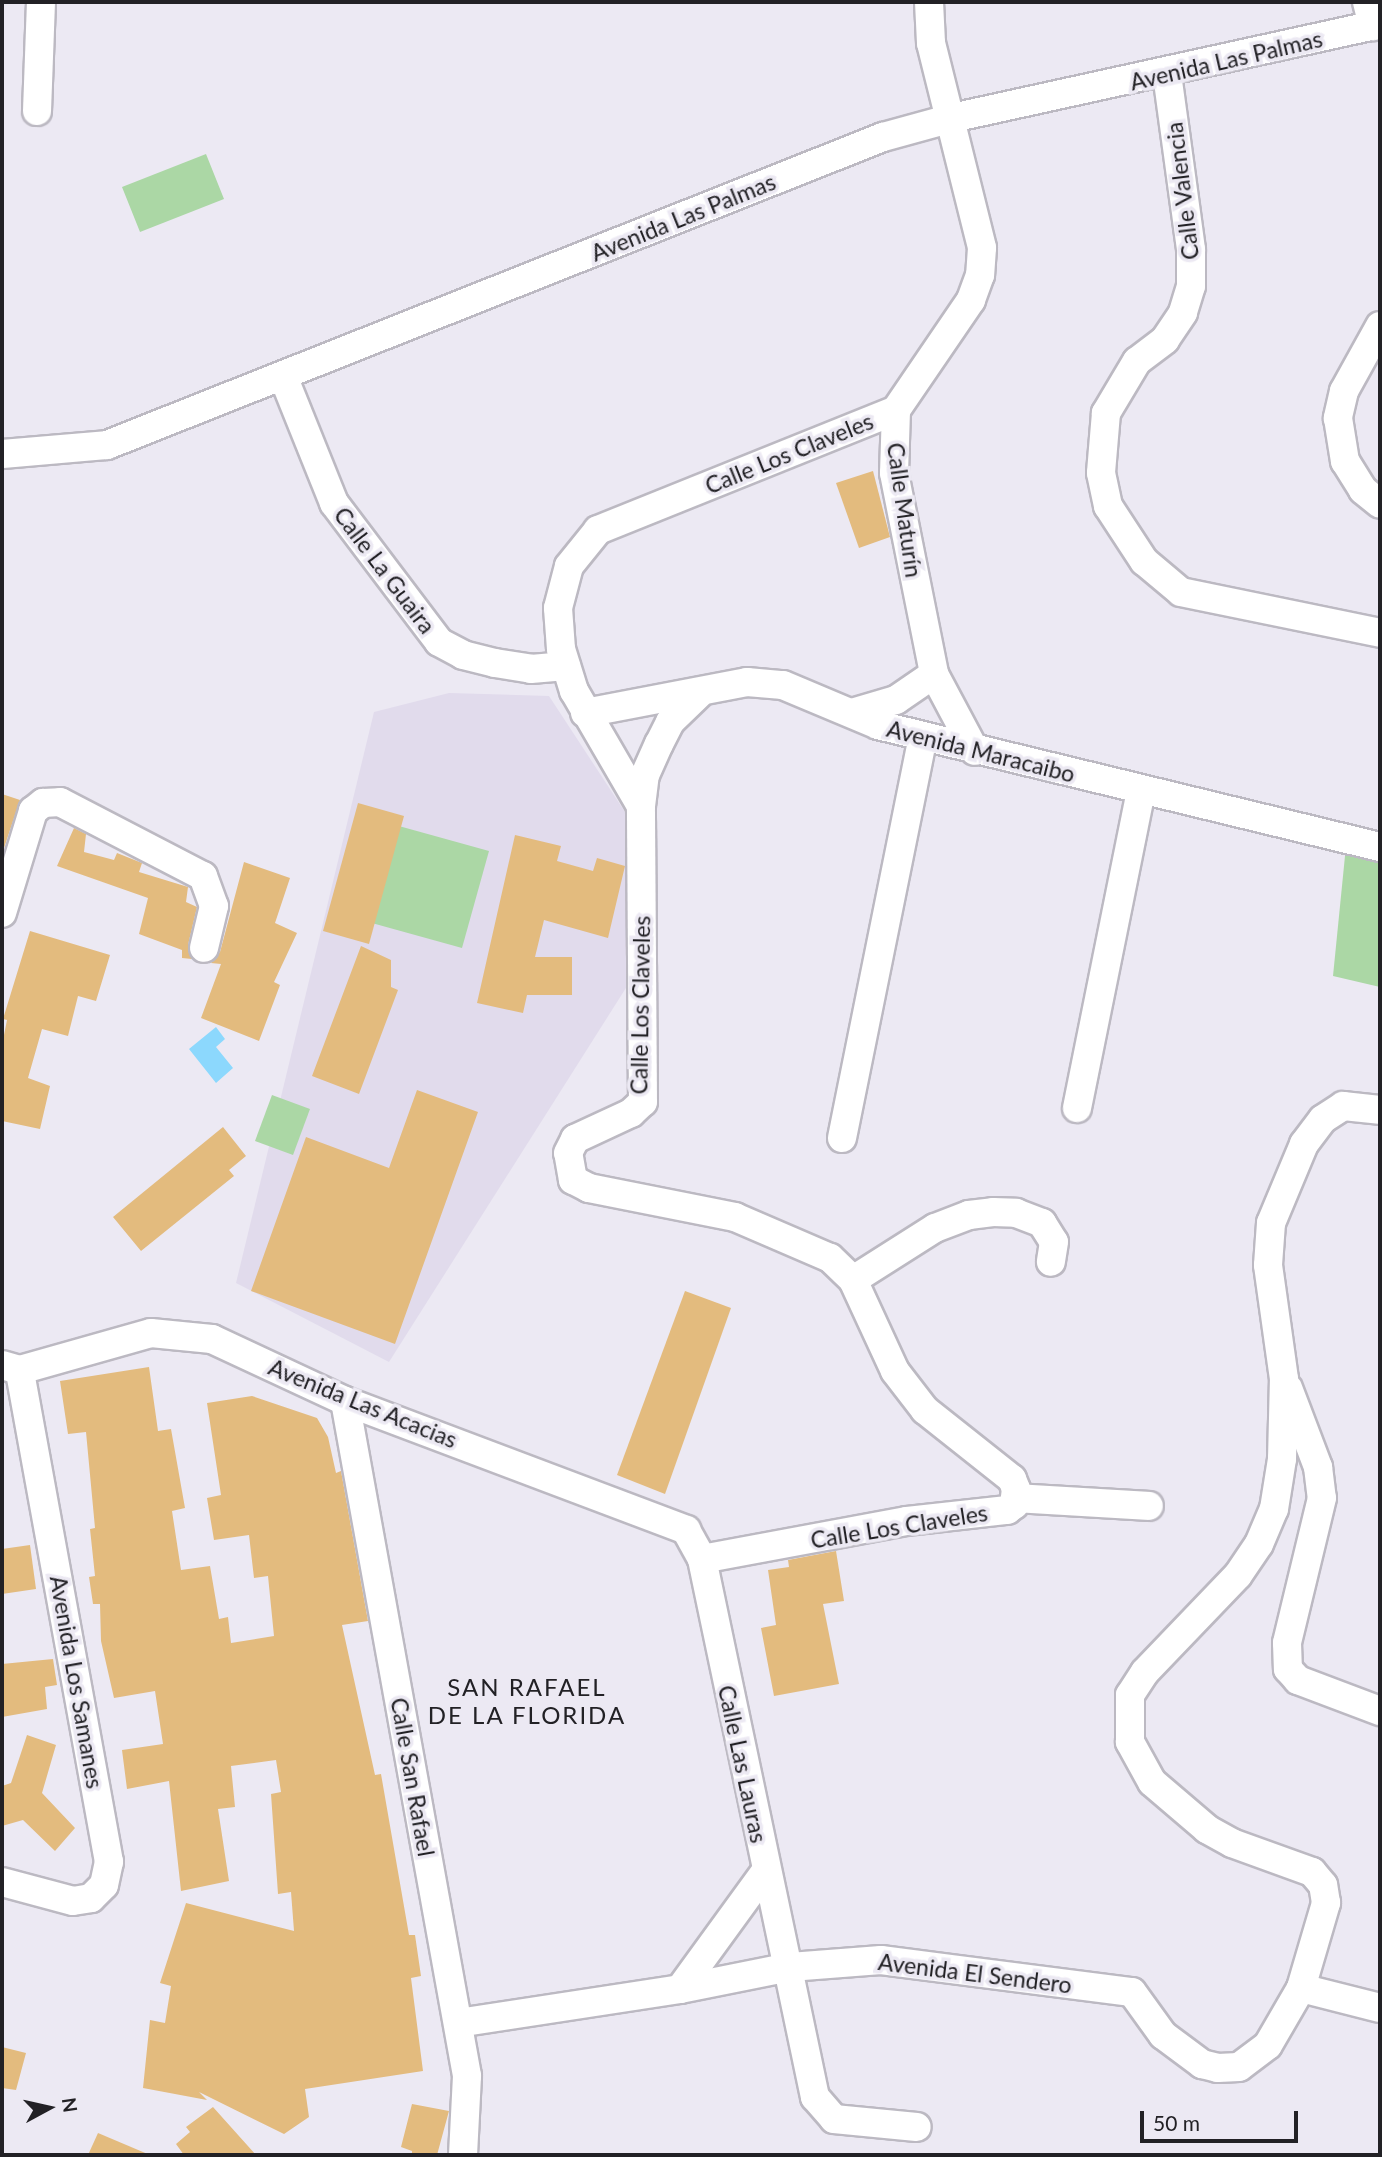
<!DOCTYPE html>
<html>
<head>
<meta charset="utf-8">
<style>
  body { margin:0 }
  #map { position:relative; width:1382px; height:2157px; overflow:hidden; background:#ece9f3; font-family:Lato,sans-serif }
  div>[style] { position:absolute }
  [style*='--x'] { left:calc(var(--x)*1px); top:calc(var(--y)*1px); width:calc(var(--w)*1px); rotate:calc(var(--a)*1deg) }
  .built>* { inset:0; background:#e1dbec }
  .green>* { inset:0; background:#abd7a5 }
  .water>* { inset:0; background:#8cd8fd }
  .building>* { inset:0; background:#e3bb7e }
  .roads { filter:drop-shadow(2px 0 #bcb9c2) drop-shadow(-2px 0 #bcb9c2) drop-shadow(0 2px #bcb9c2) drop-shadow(0 -2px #bcb9c2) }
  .minor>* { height:28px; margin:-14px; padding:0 14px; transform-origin:14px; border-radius:14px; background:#fff }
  span { translate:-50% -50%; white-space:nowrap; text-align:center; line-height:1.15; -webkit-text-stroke:7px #ece9f3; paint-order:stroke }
  .street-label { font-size:23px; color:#222125 }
  .neighbourhood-label { font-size:24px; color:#222125; letter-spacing:2px }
  .frame { position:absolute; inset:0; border:4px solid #222125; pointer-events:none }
  .north { position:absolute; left:14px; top:2073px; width:70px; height:70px; -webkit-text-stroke:5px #ece9f3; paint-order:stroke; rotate:82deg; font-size:19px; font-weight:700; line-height:28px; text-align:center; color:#222125 }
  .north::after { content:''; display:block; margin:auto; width:24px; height:32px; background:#222125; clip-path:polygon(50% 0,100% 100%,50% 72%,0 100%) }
  .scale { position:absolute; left:1140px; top:2111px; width:158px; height:32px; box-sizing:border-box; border:4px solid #222125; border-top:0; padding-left:9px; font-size:21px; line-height:24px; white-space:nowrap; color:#222125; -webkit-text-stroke:5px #ece9f3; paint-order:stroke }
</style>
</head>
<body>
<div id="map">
  <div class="built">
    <div style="clip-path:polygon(449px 693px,549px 696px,625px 812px,631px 980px,389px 1362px,236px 1283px,374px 712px)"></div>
  </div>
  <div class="green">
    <div style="clip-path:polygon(206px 154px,224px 199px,140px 232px,122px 187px)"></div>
    <div style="clip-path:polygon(388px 823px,489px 851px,462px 948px,361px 920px)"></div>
    <div style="clip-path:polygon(1346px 846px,1380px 855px,1380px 987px,1333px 976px)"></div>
    <div style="clip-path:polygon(272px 1095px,310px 1109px,293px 1155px,255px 1141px)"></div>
  </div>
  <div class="water">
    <div style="clip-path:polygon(216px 1027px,225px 1039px,216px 1047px,233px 1068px,216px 1083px,189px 1049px)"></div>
  </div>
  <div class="building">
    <div style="clip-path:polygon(873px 471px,890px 537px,859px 548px,836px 483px)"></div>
    <div style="clip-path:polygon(2px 794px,20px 800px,4px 848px,2px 848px)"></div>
    <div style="clip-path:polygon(358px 803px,404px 816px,369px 944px,323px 931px)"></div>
    <div style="clip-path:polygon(74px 828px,86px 834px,84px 852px,114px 860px,117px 853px,142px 863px,139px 872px,188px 887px,186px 902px,197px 907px,188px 945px,192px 959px,182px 958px,182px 950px,139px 934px,148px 898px,57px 866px)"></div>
    <div style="clip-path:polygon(515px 835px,561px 846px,557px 861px,593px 871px,597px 858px,625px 866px,608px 938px,544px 920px,535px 957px,572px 957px,572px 995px,527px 995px,523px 1013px,477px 1003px)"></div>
    <div style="clip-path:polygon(244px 862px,290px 878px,275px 923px,297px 933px,274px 982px,280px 985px,259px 1041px,201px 1018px,221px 964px,211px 963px,220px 952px)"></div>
    <div style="clip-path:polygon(30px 931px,110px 955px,96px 1001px,78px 996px,68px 1036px,42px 1029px,28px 1078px,50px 1086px,40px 1129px,2px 1121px,2px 1045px,7px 1020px,3px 1019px)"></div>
    <div style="clip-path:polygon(361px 946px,391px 960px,391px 987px,398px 990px,359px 1094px,312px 1076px)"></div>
    <div style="clip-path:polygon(417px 1090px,478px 1112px,395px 1344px,251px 1291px,306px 1137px,389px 1168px)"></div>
    <div style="clip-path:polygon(223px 1127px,246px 1156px,229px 1170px,234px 1176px,141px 1251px,113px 1217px)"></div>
    <div style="clip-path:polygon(685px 1291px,731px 1308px,665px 1494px,617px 1475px)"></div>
    <div style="clip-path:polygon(149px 1367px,158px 1431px,171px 1429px,185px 1508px,172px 1511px,181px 1570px,210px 1566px,219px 1619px,228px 1617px,231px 1643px,274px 1636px,268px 1576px,254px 1578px,249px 1535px,214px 1540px,207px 1498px,221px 1495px,207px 1403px,252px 1396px,317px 1418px,328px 1437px,336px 1473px,341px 1471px,368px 1621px,342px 1625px,375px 1775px,381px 1774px,409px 1935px,415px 1935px,421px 1976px,411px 1978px,423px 2071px,305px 2089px,309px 2117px,284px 2134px,199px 2092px,207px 2100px,143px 2088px,150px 2020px,165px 2023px,171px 1986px,160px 1983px,186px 1903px,294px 1931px,291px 1892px,278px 1894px,271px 1794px,281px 1792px,276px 1760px,231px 1766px,235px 1807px,218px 1809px,229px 1881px,181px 1891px,169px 1781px,127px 1789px,122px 1750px,163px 1744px,155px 1691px,114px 1698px,101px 1641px,100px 1604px,93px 1604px,89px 1577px,95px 1576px,90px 1529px,95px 1528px,86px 1432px,68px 1434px,60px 1381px)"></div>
    <div style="clip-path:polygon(30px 1545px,36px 1589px,2px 1594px,2px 1549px)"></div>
    <div style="clip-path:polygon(836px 1551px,844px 1601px,823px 1604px,839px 1684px,774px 1696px,761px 1628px,776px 1625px,768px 1570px,789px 1567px,788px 1560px)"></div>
    <div style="clip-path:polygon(53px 1659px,57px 1685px,45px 1687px,47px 1709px,2px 1717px,2px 1664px)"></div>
    <div style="clip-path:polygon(27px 1735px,56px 1745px,42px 1793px,75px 1828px,55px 1851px,23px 1820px,2px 1826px,2px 1786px,11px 1783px)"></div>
    <div style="clip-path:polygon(2px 2047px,26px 2053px,16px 2090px,2px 2088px)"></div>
    <div style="clip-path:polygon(412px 2104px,449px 2111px,437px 2155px,412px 2155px,412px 2151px,401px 2147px)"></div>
    <div style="clip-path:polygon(213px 2107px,256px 2155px,184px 2155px,176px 2144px,190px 2132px,186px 2127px)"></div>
    <div style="clip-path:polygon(98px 2133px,150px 2155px,88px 2155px)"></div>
  </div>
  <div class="roads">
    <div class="minor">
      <div style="--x:929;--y:2;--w:41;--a:87.2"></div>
      <div style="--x:931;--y:43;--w:211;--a:76"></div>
      <div style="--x:982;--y:248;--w:27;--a:94"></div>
      <div style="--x:980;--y:275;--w:27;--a:110"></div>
      <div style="--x:971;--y:300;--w:133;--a:124.3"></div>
      <div style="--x:896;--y:410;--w:63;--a:91.8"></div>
      <div style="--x:894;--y:473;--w:205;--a:78.7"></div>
      <div style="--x:934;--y:674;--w:87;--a:62"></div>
      <div style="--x:1367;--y:2;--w:25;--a:76"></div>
      <div style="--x:1167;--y:74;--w:178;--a:82.2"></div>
      <div style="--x:1191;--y:250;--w:36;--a:90"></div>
      <div style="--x:1191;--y:286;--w:28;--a:107"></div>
      <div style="--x:1183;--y:313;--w:32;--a:124"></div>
      <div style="--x:1165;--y:340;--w:35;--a:143"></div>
      <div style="--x:1137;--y:361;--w:61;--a:120.8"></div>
      <div style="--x:1106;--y:413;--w:60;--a:94.8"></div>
      <div style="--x:1101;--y:473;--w:34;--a:78"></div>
      <div style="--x:1108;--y:506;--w:66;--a:56.8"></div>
      <div style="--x:1144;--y:561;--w:48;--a:40"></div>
      <div style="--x:1181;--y:592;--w:203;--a:11.6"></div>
      <div style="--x:37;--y:111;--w:109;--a:-87.9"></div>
      <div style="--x:1380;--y:326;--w:74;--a:119"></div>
      <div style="--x:1344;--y:391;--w:28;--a:103"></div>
      <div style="--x:1338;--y:418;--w:44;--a:80.8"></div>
      <div style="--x:1345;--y:461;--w:34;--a:58"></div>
      <div style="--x:1363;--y:490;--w:22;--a:39"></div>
      <div style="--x:283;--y:376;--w:137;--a:68.1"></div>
      <div style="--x:334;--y:503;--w:174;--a:52.9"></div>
      <div style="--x:439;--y:642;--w:27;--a:28"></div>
      <div style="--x:463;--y:655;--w:33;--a:14"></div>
      <div style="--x:495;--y:663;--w:36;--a:9"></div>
      <div style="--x:531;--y:669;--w:35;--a:-5"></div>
      <div style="--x:2;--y:454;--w:105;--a:-4.9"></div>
      <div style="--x:107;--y:445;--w:835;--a:-21.65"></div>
      <div style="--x:883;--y:137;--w:72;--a:-15.4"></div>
      <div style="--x:952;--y:118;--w:438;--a:-12.4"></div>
      <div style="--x:585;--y:713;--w:165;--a:-10.8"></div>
      <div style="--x:747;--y:682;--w:36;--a:5"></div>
      <div style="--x:783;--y:685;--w:103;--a:22.8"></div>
      <div style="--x:878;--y:725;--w:517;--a:13.66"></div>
      <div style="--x:852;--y:713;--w:46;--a:-16.5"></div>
      <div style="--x:896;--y:700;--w:46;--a:-34.4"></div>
      <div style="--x:641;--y:806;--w:31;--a:-83"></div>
      <div style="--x:645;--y:775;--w:34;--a:-66"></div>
      <div style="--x:659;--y:744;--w:25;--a:-63"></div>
      <div style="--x:670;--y:722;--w:40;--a:-44"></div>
      <div style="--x:2;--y:913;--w:107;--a:-73.1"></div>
      <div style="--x:33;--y:811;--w:13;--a:-39"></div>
      <div style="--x:43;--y:803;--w:17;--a:-3"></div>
      <div style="--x:60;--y:802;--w:161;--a:27.4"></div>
      <div style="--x:203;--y:876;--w:32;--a:70"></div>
      <div style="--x:214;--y:906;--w:43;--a:103.4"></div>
      <div style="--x:1077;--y:1108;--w:324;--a:-78.6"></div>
      <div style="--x:842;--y:1138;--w:409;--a:-78.6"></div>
      <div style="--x:853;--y:1280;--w:97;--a:-32.4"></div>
      <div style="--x:935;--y:1228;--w:36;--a:-21"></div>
      <div style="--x:969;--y:1215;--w:24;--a:-7"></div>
      <div style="--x:993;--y:1212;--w:23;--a:2"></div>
      <div style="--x:1016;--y:1213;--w:28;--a:21"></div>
      <div style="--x:1042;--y:1223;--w:22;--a:58"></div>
      <div style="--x:1054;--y:1242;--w:20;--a:99"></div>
      <div style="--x:2;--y:1365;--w:19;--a:16"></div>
      <div style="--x:20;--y:1370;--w:136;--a:-15.8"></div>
      <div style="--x:151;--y:1333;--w:61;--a:5.6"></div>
      <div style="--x:212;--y:1339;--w:147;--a:25"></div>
      <div style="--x:345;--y:1401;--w:365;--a:20.7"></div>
      <div style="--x:686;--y:1530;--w:33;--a:61"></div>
      <div style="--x:702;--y:1559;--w:550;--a:78.14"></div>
      <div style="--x:815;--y:2097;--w:29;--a:49"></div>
      <div style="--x:834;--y:2119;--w:83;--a:5.5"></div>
      <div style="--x:1288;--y:1388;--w:85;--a:69.2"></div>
      <div style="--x:1318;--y:1467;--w:31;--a:83"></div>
      <div style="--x:1322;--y:1498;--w:149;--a:103.6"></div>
      <div style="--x:1287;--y:1643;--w:26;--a:88"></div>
      <div style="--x:1288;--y:1669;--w:15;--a:48"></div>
      <div style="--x:1298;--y:1680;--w:88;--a:20.7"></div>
      <div style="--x:345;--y:1401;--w:686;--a:79.75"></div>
      <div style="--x:467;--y:2076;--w:79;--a:92.9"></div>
      <div style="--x:1016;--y:1498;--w:133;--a:3.4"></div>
      <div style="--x:702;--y:1559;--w:208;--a:-10.5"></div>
      <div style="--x:907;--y:1521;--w:101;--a:-6.3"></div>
      <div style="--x:1007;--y:1510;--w:9;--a:-36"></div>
      <div style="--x:1014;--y:1505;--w:16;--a:-83"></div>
      <div style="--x:1016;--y:1489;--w:11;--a:-112"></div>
      <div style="--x:1012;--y:1479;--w:111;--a:-141.6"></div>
      <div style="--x:925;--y:1410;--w:49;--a:-127.6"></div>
      <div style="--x:895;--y:1371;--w:100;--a:-114.8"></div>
      <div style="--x:853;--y:1280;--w:32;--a:-136"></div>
      <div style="--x:830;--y:1258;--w:103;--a:-156.7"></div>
      <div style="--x:735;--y:1217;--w:149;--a:-168.8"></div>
      <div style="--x:589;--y:1188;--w:18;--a:-153"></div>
      <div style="--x:573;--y:1180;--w:27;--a:-100"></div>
      <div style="--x:568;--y:1153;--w:16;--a:-63"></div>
      <div style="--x:575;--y:1139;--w:62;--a:-24.9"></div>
      <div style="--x:631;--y:1113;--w:16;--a:-43"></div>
      <div style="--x:643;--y:1102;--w:296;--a:-90.4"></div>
      <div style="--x:641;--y:806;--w:133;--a:-120.2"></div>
      <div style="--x:574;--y:691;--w:44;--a:-107.2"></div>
      <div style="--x:561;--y:649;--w:41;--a:-94.2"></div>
      <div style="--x:558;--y:608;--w:43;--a:-75.3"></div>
      <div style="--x:569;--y:566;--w:46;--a:-51.1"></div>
      <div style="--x:598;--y:530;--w:321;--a:-21.9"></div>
      <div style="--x:2;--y:1882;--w:73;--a:15"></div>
      <div style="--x:73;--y:1901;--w:18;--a:-9"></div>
      <div style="--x:91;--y:1898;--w:18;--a:-45"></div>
      <div style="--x:104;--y:1885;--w:24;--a:-78"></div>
      <div style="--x:109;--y:1862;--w:500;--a:-100.3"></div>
      <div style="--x:1301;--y:1988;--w:89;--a:-73.6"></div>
      <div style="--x:1326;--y:1903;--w:18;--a:-99"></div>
      <div style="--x:1323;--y:1885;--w:17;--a:-130"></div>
      <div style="--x:1312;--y:1872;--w:85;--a:-160.1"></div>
      <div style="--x:1232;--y:1843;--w:29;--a:-151"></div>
      <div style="--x:1207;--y:1829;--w:72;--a:-139.5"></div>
      <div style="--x:1152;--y:1782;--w:46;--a:-118.8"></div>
      <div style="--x:1130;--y:1742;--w:47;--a:-90"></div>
      <div style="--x:1130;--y:1695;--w:27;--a:-57"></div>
      <div style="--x:1145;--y:1672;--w:134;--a:-46.2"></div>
      <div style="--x:1238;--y:1575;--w:37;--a:-56"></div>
      <div style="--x:1259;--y:1544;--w:38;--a:-67"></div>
      <div style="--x:1274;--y:1509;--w:51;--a:-80.9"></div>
      <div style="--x:1282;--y:1459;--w:80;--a:-88.6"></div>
      <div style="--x:1284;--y:1379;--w:115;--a:-98"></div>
      <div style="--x:1268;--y:1265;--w:42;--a:-85.9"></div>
      <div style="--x:1271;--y:1223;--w:86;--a:-67.3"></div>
      <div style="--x:1304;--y:1144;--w:31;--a:-53"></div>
      <div style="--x:1323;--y:1119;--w:24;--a:-33"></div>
      <div style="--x:1343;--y:1106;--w:37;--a:6"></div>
      <div style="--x:680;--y:1989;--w:145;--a:-54"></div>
      <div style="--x:458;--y:2023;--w:225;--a:-8.7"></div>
      <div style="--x:680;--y:1989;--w:112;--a:-11.3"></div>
      <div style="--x:790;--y:1967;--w:91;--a:-4.4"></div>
      <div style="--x:881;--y:1960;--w:253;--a:7.3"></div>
      <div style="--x:1132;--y:1992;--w:53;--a:54.2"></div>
      <div style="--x:1163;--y:2035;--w:49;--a:36.6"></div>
      <div style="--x:1202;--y:2064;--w:16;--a:14"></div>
      <div style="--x:1218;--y:2068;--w:21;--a:-3"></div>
      <div style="--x:1239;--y:2067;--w:36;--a:-37"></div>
      <div style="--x:1268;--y:2045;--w:66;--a:-59.9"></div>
      <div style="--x:1301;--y:1988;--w:81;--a:14.2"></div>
    </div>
  </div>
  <div class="street-label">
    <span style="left:1226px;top:60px;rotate:-13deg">Avenida Las Palmas</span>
    <span style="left:1182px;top:191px;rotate:-97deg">Calle Valencia</span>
    <span style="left:683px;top:217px;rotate:-22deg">Avenida Las Palmas</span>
    <span style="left:789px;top:453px;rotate:-22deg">Calle Los Claveles</span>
    <span style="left:905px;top:510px;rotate:82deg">Calle Maturín</span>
    <span style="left:385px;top:570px;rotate:53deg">Calle La Guaira</span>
    <span style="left:981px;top:751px;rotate:14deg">Avenida Maracaibo</span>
    <span style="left:640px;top:1005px;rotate:-89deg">Calle Los Claveles</span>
    <span style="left:363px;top:1403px;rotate:22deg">Avenida Las Acacias</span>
    <span style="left:899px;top:1526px;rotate:-9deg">Calle Los Claveles</span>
    <span style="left:77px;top:1682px;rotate:80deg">Avenida Los Samanes</span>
    <span style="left:743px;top:1764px;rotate:78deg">Calle Las Lauras</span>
    <span style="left:413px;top:1777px;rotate:80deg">Calle San Rafael</span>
    <span style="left:975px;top:1973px;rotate:7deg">Avenida El Sendero</span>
  </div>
  <div class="neighbourhood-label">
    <span style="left:527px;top:1701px">SAN RAFAEL<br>DE LA FLORIDA</span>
  </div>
  <div class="frame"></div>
  <div class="north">N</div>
  <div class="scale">50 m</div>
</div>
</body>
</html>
